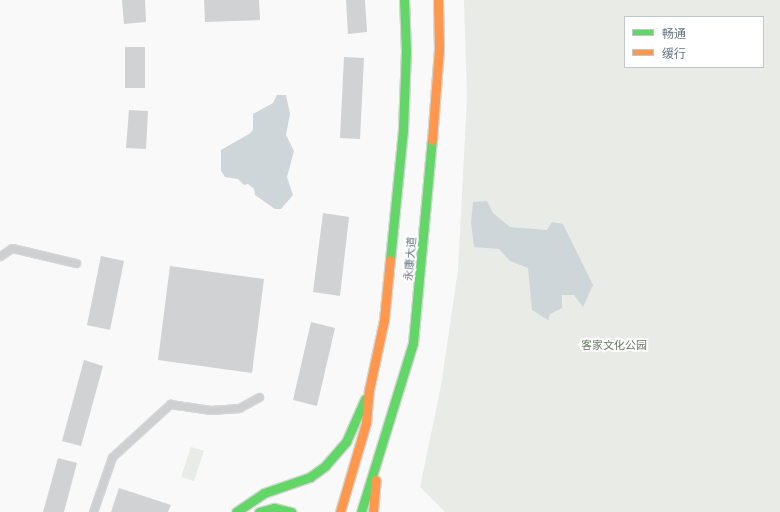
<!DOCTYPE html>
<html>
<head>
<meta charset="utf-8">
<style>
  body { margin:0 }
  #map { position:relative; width:780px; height:512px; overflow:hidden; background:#f9f9f9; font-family:Figtree,"Noto Sans SC",sans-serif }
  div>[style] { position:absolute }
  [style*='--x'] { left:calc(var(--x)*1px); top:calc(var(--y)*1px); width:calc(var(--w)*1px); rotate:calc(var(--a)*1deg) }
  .green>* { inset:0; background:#e8ebe6 }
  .water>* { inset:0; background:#ced6d9 }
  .building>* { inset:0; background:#d0d2d3 }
  .roads { filter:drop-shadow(1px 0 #d5d6d7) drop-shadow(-1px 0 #d5d6d7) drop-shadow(0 1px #d5d6d7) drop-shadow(0 -1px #d5d6d7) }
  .street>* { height:7px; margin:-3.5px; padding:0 3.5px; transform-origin:3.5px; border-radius:3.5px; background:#cecfd0 }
  .fast>* { height:9px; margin:-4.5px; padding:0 4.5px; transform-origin:4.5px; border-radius:4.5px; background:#63d668 }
  .slow>* { height:9px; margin:-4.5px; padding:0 4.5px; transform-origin:4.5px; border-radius:4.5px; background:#ff974d }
  span { translate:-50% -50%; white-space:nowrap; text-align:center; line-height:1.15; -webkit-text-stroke:4px #fff; paint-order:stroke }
  .street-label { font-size:11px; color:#657683 }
  .park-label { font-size:11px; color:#687a64 }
  .legend { position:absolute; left:624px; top:16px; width:140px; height:52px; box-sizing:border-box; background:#fff; border:1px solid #c1c8cd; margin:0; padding:5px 7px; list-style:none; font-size:12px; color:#657683 }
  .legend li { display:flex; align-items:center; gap:8px; height:20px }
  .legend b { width:20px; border:1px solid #c1c8cd }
</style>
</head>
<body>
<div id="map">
  <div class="green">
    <div style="clip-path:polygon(evenodd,464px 0,780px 0,780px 512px,445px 512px,420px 487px,441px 386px,458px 270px,467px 98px,464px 0,625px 17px,763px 17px,763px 67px,625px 67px,625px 17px)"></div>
    <div style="clip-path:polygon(191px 447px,204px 451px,194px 481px,181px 477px)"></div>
  </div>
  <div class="water">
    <div style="clip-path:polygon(277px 95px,286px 95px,290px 114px,286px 135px,294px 151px,287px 177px,293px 195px,281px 209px,275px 209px,255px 195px,254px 189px,248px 184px,244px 185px,238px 179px,225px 177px,221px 171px,221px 150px,249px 134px,253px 130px,253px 114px,273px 103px)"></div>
    <div style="clip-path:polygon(487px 201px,493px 213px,510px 227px,547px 230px,552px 222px,563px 224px,593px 285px,583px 307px,574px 295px,562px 295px,562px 308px,550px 314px,548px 320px,532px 310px,528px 268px,510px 261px,499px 249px,474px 247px,471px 223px,473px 202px)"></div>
  </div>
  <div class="building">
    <div style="clip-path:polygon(122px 0,145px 0,146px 22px,124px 24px)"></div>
    <div style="clip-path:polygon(204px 0,259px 0,260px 20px,205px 22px)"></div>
    <div style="clip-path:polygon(346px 0,365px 0,367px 32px,348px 34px)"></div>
    <div style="clip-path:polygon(125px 47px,145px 47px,145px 88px,125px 88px)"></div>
    <div style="clip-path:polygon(344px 57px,364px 58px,360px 139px,340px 138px)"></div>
    <div style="clip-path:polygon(129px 110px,148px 111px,146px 149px,126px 148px)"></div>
    <div style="clip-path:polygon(323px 213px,349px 217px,340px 296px,313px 292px)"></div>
    <div style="clip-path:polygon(101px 256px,124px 261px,110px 330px,87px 325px)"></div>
    <div style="clip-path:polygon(170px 266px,264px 279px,252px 373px,158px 360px)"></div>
    <div style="clip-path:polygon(311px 322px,335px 328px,317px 406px,293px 400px)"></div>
    <div style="clip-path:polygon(84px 360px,103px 366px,81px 446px,62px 441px)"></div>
    <div style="clip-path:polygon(58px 458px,77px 463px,64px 512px,43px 512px)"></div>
    <div style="clip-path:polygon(119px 488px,171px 505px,168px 512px,111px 512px)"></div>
  </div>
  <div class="roads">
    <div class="street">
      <div style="--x:0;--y:256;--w:14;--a:-34"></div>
      <div style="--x:12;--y:248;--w:66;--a:13.2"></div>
      <div style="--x:93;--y:512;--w:58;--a:-70.9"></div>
      <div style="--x:112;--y:457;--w:79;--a:-42.4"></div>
      <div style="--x:170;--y:404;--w:41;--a:8.3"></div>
      <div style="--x:211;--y:410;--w:28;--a:-4"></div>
      <div style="--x:239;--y:408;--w:23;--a:-29"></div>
    </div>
    <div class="fast">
      <div style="--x:390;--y:260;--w:132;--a:-84.3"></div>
      <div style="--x:403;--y:129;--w:78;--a:-87.8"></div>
      <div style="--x:406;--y:51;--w:51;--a:-92.2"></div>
      <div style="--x:236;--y:512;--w:34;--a:-34"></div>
      <div style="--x:264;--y:493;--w:49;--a:-19.2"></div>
      <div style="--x:310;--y:477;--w:19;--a:-36"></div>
      <div style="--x:325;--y:466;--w:32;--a:-49"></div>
      <div style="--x:346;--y:442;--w:47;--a:-66.2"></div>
      <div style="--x:259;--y:512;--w:16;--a:-15"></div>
      <div style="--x:274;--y:508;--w:18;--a:13"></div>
      <div style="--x:361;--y:512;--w:177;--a:-72.9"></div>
      <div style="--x:413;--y:343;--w:204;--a:-84.7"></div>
    </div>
    <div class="slow">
      <div style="--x:432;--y:140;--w:92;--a:-85.6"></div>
      <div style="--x:439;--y:48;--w:48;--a:-91.2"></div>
      <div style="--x:340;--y:512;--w:93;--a:-73.7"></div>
      <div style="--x:366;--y:423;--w:33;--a:-85"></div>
      <div style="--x:369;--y:390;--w:72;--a:-77.9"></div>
      <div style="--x:384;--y:320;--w:60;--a:-84.3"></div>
      <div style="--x:373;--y:512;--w:32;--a:-85"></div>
    </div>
  </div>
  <div class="street-label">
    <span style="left:411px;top:259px;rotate:-85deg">永康大道</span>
  </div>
  <div class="park-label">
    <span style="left:614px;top:346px">客家文化公园</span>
  </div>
  <ul class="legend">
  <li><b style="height:5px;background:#63d668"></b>畅通</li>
  <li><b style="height:5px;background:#ff974d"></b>缓行</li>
  </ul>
</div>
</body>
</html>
